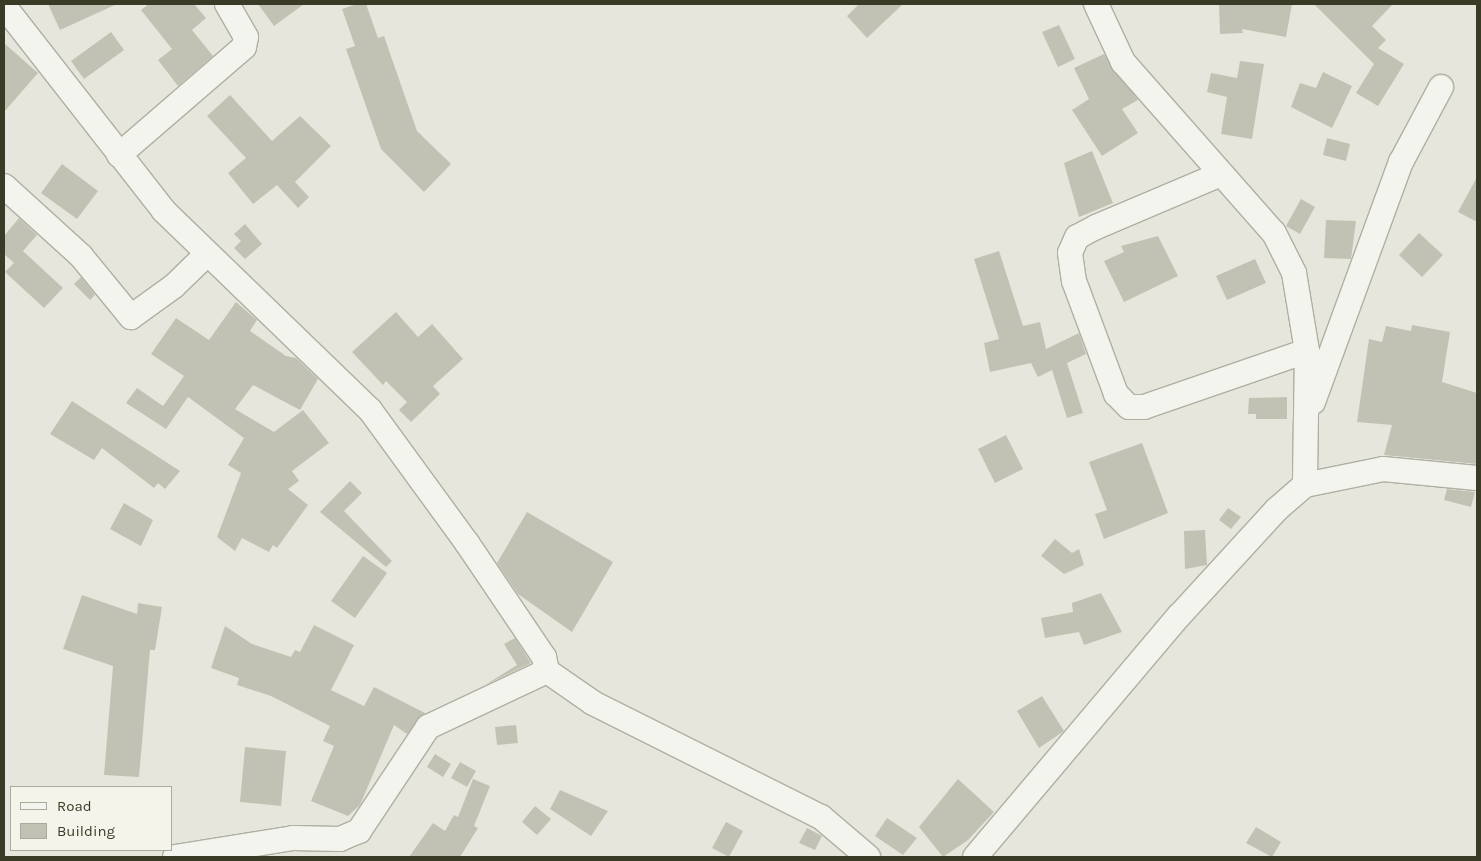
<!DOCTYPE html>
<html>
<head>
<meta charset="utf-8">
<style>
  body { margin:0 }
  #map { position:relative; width:1481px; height:861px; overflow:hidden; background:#e6e6dc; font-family:Karla,sans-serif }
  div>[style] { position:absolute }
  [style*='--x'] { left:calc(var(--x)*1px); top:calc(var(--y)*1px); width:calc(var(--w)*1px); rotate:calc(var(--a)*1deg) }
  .building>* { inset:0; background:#c2c2b4 }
  .roads { filter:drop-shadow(1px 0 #afafa2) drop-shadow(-1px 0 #afafa2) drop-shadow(0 1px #afafa2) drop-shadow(0 -1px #afafa2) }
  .minor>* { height:24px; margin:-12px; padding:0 12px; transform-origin:12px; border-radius:12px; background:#f4f4ef }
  span { translate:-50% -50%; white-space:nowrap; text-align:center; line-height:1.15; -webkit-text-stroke:5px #f4f4eb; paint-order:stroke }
  .frame { position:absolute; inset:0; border:5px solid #3a3b27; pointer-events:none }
  .legend { position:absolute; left:10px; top:786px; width:162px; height:65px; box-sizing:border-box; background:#f4f4eb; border:1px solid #aaaa9d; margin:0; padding:6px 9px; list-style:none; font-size:15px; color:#3a3b27 }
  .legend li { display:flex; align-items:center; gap:10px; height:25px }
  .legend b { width:25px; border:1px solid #aaaa9d }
</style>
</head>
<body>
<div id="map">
  <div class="building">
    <div style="clip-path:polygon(48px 4px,117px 4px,60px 30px)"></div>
    <div style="clip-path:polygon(149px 4px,194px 4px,206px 18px,192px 30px,213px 56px,178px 86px,158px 60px,172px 49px,141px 10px)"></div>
    <div style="clip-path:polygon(258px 4px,304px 4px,274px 26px)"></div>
    <div style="clip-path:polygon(357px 4px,366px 4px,378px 38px,384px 36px,417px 131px,451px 164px,424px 192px,381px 149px,346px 49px,355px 46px,342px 9px)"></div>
    <div style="clip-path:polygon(859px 4px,903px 4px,867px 38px,847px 16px)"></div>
    <div style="clip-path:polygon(1219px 4px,1292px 4px,1286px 37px,1242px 29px,1243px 33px,1220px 34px)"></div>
    <div style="clip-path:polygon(1314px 4px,1393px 4px,1372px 26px,1386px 40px,1378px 48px,1404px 64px,1378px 106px,1356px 93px,1374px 64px)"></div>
    <div style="clip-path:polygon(1059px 25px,1075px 59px,1058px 67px,1042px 32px)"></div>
    <div style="clip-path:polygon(111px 32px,124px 50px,84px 79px,71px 61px)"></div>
    <div style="clip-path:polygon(4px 43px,38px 73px,4px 112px)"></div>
    <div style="clip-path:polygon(1104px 54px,1138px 100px,1122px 109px,1138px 133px,1102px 156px,1072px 110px,1089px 99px,1074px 68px)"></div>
    <div style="clip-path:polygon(1240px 61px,1264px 64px,1252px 139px,1221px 134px,1227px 97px,1207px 92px,1211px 73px,1237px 78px)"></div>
    <div style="clip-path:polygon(1323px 72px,1352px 86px,1332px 128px,1291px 107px,1300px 83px,1316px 88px)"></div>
    <div style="clip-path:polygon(230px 95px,272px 141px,300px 116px,331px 146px,295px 182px,309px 197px,298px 208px,277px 185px,253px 204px,228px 173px,246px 158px,207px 116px)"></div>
    <div style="clip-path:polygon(1327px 138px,1350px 144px,1346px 161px,1323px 155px)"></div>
    <div style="clip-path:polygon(1092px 151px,1113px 203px,1079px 217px,1064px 163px)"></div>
    <div style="clip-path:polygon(62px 164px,98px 191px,77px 219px,41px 193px)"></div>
    <div style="clip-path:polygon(1477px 177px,1477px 222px,1458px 212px)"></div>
    <div style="clip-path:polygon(1301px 199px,1315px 207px,1300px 234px,1286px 226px)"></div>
    <div style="clip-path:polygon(19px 218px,37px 235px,23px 251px,63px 288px,44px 308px,5px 272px,14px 263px,4px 254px,4px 236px)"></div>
    <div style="clip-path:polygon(1326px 220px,1356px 221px,1351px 259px,1324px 258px)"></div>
    <div style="clip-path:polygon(245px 224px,262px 244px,245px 259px,234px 248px,241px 241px,234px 234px)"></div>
    <div style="clip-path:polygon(1419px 233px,1443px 255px,1422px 277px,1399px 255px)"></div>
    <div style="clip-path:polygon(1158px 236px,1178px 276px,1124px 302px,1104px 261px,1124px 252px,1121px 246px)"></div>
    <div style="clip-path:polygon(999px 251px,1023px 326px,1040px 322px,1046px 349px,1079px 333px,1086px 354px,1067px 363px,1083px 413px,1067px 418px,1052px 370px,1038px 377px,1031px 363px,990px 372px,984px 343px,999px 339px,974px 259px)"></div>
    <div style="clip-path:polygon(1255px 259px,1266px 283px,1227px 300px,1216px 276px)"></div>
    <div style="clip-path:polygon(81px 277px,95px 295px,90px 300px,74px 284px)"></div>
    <div style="clip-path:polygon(236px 302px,257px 320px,250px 331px,286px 356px,296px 358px,318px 379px,300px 410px,253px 385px,235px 409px,274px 432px,303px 410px,329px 443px,292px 471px,299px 481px,288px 489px,308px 505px,277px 548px,273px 545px,269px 552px,242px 538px,235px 551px,217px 537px,241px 473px,228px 465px,244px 438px,188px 397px,166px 429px,126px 403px,137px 388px,163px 406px,184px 376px,151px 354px,176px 318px,209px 340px)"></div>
    <div style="clip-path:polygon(396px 312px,418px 337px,432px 324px,463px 359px,433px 386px,440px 394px,411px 422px,399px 410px,407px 402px,386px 381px,383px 385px,352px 352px)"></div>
    <div style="clip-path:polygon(1412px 325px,1450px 332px,1442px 382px,1477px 393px,1477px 464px,1384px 455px,1392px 425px,1357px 422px,1369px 339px,1382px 342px,1386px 326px,1411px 331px)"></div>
    <div style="clip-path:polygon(1287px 397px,1287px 419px,1256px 419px,1256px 414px,1248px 414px,1249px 398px)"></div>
    <div style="clip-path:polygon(72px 401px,180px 471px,165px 489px,158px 483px,154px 488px,102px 448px,94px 460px,50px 434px)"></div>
    <div style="clip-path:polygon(1006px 435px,1023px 469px,995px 483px,978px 449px)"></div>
    <div style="clip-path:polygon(1142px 443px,1168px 513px,1104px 539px,1095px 514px,1107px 510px,1089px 462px)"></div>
    <div style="clip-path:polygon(350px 481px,362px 493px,344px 511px,392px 561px,386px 567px,320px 512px)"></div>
    <div style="clip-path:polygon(1447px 489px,1475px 492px,1471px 507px,1444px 500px)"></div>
    <div style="clip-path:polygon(124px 503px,153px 520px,141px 546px,110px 529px)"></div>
    <div style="clip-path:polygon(1228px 508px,1241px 517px,1231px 529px,1219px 520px)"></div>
    <div style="clip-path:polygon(527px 512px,613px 562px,572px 632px,518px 594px,497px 563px)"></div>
    <div style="clip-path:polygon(1205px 530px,1207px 565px,1185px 569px,1184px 531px)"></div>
    <div style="clip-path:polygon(1055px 539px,1072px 553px,1079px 549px,1084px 565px,1064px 574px,1041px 556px)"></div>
    <div style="clip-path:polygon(363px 556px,387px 573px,355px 618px,331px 601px)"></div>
    <div style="clip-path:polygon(1101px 593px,1122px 632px,1084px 645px,1079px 632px,1045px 638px,1041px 618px,1073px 612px,1072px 603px)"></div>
    <div style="clip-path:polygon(82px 595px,137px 614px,138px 603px,162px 607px,155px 650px,150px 650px,139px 777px,104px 775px,113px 666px,63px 649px)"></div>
    <div style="clip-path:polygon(314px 625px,354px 645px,331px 690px,364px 706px,374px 687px,425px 713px,407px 734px,394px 725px,360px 805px,348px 816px,311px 801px,334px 746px,323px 741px,330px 726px,271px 696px,237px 685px,239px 678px,211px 668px,225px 626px,252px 644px,291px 657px,295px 650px,300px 652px)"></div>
    <div style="clip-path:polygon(515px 638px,531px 663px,485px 685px,517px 665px,504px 644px)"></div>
    <div style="clip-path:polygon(1042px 696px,1064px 731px,1039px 748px,1017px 711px)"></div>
    <div style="clip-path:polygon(516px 725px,518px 743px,497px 745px,495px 727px)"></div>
    <div style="clip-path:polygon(245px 747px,286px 751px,281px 806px,240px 802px)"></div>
    <div style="clip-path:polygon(435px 754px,451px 764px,443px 777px,427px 767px)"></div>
    <div style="clip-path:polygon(460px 762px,476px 771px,467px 787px,451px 778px)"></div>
    <div style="clip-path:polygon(473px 779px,490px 786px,474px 826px,478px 828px,460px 857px,409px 857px,433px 823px,445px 831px,454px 815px,458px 817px)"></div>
    <div style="clip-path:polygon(958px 779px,994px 812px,968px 840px,943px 857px,919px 827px)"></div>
    <div style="clip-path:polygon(560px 790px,608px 811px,591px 836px,550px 809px)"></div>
    <div style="clip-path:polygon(535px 806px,551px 819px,537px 835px,522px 822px)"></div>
    <div style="clip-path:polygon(887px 818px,917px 838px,903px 855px,875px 836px)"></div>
    <div style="clip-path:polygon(726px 822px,743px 831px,729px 857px,712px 848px)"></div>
    <div style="clip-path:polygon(1256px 827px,1281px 842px,1272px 857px,1246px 843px)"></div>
    <div style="clip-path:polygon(807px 828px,822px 836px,815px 850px,799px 843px)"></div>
  </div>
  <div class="roads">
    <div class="minor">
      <div style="--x:1096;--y:4;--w:64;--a:65"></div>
      <div style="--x:1123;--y:62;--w:228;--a:48.6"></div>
      <div style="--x:1274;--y:233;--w:45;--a:63.4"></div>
      <div style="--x:1294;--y:273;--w:79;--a:80.5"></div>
      <div style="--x:1307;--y:351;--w:134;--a:90.9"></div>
      <div style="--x:4;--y:6;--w:260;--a:52"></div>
      <div style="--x:164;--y:211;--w:286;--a:44"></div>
      <div style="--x:370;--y:410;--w:165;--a:53.9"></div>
      <div style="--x:467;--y:543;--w:138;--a:56"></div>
      <div style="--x:544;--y:657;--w:14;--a:78"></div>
      <div style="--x:547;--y:671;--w:56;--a:34.8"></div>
      <div style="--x:593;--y:703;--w:255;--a:26.6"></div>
      <div style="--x:821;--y:817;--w:62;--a:40.4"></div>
      <div style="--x:119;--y:155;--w:165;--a:-40.8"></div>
      <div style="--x:244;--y:47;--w:10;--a:-79"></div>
      <div style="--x:246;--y:37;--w:38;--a:-120"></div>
      <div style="--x:1221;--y:174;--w:136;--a:157"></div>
      <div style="--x:1096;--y:227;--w:21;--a:152"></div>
      <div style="--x:1077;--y:237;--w:17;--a:114"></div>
      <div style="--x:1070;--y:253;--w:28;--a:82"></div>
      <div style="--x:1074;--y:281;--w:121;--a:69.6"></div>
      <div style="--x:1116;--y:394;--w:18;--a:45"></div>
      <div style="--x:1129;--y:407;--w:15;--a:0"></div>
      <div style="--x:1144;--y:407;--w:172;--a:-19"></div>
      <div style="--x:4;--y:186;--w:104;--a:42.3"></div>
      <div style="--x:81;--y:256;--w:79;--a:50.7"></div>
      <div style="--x:131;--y:317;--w:53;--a:-35.8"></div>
      <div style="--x:174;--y:286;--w:46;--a:-44.1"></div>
      <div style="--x:1313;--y:402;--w:256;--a:-69.9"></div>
      <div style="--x:1401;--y:162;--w:85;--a:-61.9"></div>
      <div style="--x:175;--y:857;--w:120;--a:-9.1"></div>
      <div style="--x:293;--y:838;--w:47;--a:1.2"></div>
      <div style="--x:340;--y:839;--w:21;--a:-23"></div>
      <div style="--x:359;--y:831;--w:125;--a:-56.4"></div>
      <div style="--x:428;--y:727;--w:132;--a:-25.2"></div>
      <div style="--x:975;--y:857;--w:316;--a:-49.8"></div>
      <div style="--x:1179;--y:616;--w:144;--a:-47.5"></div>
      <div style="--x:1276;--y:510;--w:38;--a:-41"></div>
      <div style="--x:1305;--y:485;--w:80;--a:-11.6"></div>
      <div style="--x:1383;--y:469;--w:94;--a:5.5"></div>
    </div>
  </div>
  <div class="frame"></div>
  <ul class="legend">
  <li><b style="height:6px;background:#f4f4ef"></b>Road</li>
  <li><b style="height:14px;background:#c2c2b4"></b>Building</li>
  </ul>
</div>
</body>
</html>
